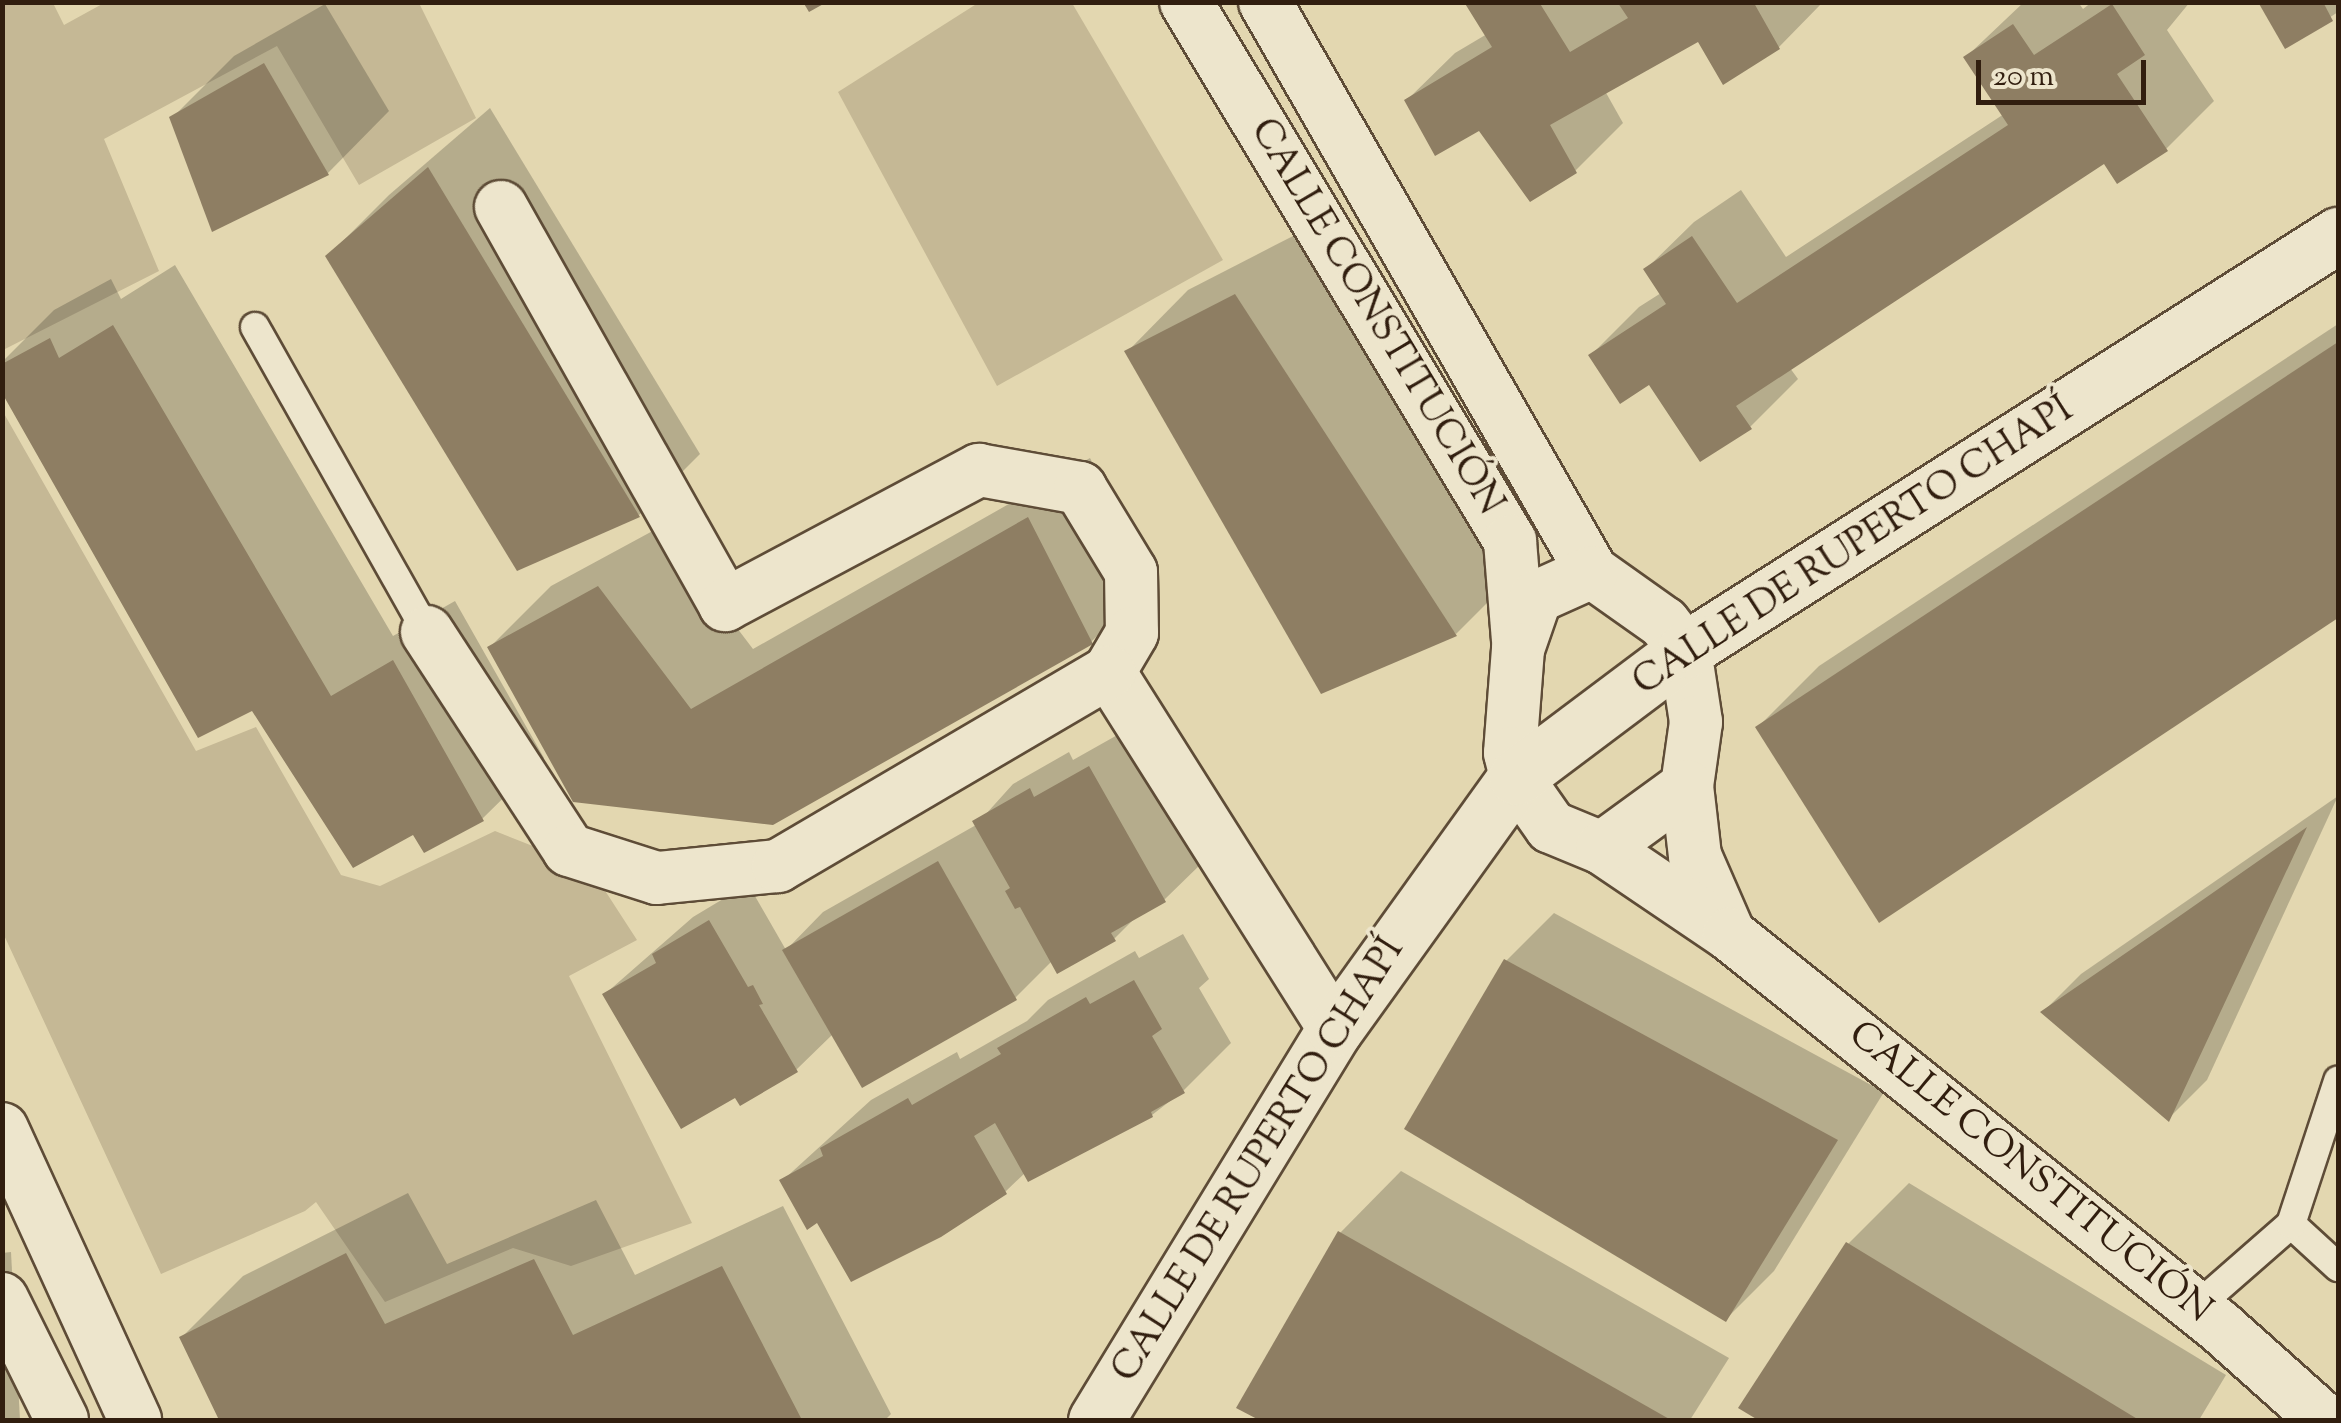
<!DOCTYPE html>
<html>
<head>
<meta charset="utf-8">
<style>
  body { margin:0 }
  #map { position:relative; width:2341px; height:1423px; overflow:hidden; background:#e3d7b0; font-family:"Sorts Mill Goudy",serif }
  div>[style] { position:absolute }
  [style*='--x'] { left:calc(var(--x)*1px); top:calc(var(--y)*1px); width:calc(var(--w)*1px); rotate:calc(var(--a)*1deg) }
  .green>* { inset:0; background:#c5b895 }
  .shadow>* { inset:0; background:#0003 }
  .building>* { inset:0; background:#8e7e63 }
  .roads { filter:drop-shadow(2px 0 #5e4c37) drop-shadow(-2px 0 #5e4c37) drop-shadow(0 2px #5e4c37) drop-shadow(0 -2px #5e4c37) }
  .service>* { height:28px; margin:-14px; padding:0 14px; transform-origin:14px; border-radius:14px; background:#ede5cc }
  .minor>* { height:52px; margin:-26px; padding:0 26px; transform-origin:26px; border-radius:26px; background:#ede5cc }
  .tertiary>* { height:55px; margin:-27.5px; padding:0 27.5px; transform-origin:27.5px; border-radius:27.5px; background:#ede5cc }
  span { translate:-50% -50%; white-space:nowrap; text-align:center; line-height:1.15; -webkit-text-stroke:8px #ede5cc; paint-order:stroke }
  .street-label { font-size:38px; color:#311e0f }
  .frame { position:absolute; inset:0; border:5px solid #311e0f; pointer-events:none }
  .scale { position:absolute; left:1976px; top:60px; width:170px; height:45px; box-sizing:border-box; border:5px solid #311e0f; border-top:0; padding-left:12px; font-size:30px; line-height:35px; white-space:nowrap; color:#311e0f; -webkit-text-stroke:8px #ede5cc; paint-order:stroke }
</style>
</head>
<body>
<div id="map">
  <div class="green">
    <div style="clip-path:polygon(3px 2px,53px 3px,64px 25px,104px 3px,419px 3px,476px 118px,359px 185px,277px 46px,104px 139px,159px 271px,3px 350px)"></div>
    <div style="clip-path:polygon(978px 3px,1072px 3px,1223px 260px,997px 386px,838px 92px)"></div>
    <div style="clip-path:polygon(2px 410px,196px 751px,256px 727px,341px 875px,380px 886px,495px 831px,591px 869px,637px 940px,569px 976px,692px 1223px,571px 1266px,513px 1248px,385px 1302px,316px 1202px,305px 1211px,161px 1274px,3px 933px)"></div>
  </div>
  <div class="shadow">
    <div style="clip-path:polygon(1467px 2px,1823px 2px,1779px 47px,1699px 39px,1605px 91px,1623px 123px,1575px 171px,1407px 100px,1455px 53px,1487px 34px)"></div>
    <div style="clip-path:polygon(2024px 2px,2078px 2px,2083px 9px,2092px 2px,2190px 2px,2167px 30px,2214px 101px,2166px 149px,2105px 161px,1790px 368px,1798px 379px,1750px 427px,1591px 355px,1639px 307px,1661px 293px,1646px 269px,1694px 222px,1741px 190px,1786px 257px,2004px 114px,1966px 57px)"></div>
    <div style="clip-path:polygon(2260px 2px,2338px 2px,2338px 12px,2286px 46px)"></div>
    <div style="clip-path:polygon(325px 4px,389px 111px,328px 173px,213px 229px,172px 118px,234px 56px)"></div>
    <div style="clip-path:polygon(490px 108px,700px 454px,639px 515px,328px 256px,389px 195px)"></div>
    <div style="clip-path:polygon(1297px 234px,1517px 573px,1456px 634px,1127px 352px,1188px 290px)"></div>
    <div style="clip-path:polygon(175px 265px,393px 636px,455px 601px,544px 758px,482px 819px,414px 831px,253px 708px,2px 388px,2px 362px,54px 310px,111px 279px,121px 299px)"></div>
    <div style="clip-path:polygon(2338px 324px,2338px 615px,1880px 920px,1758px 727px,1819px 666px)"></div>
    <div style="clip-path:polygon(1090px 458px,1152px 581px,1091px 642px,773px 822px,490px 647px,551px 586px,660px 527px,753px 649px)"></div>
    <div style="clip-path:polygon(1128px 729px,1203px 862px,1164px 900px,1138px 915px,1114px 939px,1052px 961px,1015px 998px,833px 1034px,796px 1070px,736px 1094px,605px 994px,693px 917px,748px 884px,786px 950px,823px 912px,976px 825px,1013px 784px,1069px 752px,1073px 760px)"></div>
    <div style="clip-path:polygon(2338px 796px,2207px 1080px,2169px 1118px,2043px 1012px,2081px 974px)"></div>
    <div style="clip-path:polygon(1554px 913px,1884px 1092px,1774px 1271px,1726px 1319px,1506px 961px)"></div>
    <div style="clip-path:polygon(1183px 934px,1209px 979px,1199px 988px,1231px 1043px,1183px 1091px,1152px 1115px,1026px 1172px,1005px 1192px,818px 1220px,782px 1181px,871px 1100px,957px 1052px,960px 1059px,1027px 1021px,1048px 1000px,1135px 951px,1139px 958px)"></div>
    <div style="clip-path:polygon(1401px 1171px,1729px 1358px,1690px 1420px,1264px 1420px,1239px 1407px,1340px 1233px)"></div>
    <div style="clip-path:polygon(1909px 1183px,2226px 1375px,2199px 1420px,1762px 1420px,1741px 1407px,1848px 1244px)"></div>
    <div style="clip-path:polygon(408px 1193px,447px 1264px,596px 1200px,635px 1275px,783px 1206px,891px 1414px,885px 1420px,222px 1420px,182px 1337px,243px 1276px)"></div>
    <div style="clip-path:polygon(11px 1252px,20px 1420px,2px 1420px,2px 1253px)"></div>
  </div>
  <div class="building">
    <div style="clip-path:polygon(803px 2px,827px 2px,809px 12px)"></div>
    <div style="clip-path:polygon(1464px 2px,1539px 2px,1570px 52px,1628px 18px,1618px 3px,1754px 3px,1780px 49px,1723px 85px,1698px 42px,1550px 125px,1577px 173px,1530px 202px,1479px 131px,1435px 156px,1404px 100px,1492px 47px)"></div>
    <div style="clip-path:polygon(2258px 2px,2323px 2px,2333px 21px,2285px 49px)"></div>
    <div style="clip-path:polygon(2112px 4px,2145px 55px,2117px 74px,2168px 151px,2117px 184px,2104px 164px,1736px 406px,1752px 429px,1700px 462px,1649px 385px,1620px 404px,1588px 355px,1666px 304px,1643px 269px,1692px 236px,1737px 303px,2008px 125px,1963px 57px,2013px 24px,2034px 55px)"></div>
    <div style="clip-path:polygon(264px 63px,329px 175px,212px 232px,169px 117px)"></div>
    <div style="clip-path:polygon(428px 167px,640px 517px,517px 571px,325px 256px)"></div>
    <div style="clip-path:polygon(1235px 294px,1457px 636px,1321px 694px,1124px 351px)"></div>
    <div style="clip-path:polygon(113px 325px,331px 696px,393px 660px,484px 821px,424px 853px,413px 835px,353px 868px,252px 711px,198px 738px,2px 393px,2px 364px,50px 338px,59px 358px)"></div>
    <div style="clip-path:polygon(2338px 342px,2338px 618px,1879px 923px,1755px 727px)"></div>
    <div style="clip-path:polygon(1028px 517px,1093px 644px,773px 825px,573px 802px,487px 647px,598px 586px,691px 709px)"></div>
    <div style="clip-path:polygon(1089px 766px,1166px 902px,1111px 933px,1116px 941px,1057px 974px,1020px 907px,1015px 909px,1005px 891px,1010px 888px,972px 821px,1030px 788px,1034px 797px)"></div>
    <div style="clip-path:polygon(2307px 827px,2169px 1122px,2040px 1012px,2171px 922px)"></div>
    <div style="clip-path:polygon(938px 861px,1017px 1000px,862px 1088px,782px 950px)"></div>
    <div style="clip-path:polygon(709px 920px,748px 987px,753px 985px,763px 1004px,759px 1005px,798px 1072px,740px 1106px,735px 1098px,681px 1129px,602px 994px,656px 963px,652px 954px)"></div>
    <div style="clip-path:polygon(1504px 959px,1838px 1140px,1726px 1322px,1404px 1129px)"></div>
    <div style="clip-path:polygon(1134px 980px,1162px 1029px,1152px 1036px,1185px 1093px,1151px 1112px,1153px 1117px,1028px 1182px,995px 1123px,974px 1136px,1007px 1194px,941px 1237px,851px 1282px,817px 1223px,807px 1230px,779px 1180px,823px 1156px,820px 1148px,908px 1098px,912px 1105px,1001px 1054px,997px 1048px,1086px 997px,1090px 1004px)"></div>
    <div style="clip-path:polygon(1338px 1231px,1671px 1420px,1259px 1420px,1236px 1408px)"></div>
    <div style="clip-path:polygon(1846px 1242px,2139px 1420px,1758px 1420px,1738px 1408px)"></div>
    <div style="clip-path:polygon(346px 1253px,385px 1324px,534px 1259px,573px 1335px,722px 1266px,802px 1420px,219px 1420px,179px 1337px)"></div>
  </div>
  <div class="roads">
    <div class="service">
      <div style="--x:255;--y:327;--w:350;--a:60.6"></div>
      <div style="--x:2291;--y:1224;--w:64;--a:42.5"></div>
      <div style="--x:2195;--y:1308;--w:128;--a:-41.2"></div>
      <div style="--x:2291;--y:1224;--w:151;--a:-71.8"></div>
    </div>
    <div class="minor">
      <div style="--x:1186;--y:2;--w:629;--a:58.99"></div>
      <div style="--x:1510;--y:541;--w:100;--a:85.4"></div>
      <div style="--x:1265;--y:2;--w:657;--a:60.16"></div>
      <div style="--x:1592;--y:572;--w:88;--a:35.3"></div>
      <div style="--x:1664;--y:623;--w:34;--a:52"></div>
      <div style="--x:1685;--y:650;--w:73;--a:81.3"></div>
      <div style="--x:1696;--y:722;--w:65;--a:98"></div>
      <div style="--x:1687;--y:786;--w:70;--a:83.5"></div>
      <div style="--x:1695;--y:856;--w:85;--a:66.4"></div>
      <div style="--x:501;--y:207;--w:457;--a:60.6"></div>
      <div style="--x:725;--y:605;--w:288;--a:-28"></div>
      <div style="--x:979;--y:470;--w:103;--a:10.1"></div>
      <div style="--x:1080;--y:488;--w:98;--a:58.7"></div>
      <div style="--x:1131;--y:572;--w:61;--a:89.1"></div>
      <div style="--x:1132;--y:633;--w:45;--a:120.5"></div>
      <div style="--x:1109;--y:672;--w:423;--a:57.7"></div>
      <div style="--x:1592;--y:572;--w:61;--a:155.9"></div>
      <div style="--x:1536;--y:597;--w:55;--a:109.1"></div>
      <div style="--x:1518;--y:649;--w:104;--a:94.4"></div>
      <div style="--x:1510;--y:753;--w:25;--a:76"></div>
      <div style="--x:1516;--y:777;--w:61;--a:55"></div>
      <div style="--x:1551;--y:827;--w:55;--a:22.4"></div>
      <div style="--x:1602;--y:848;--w:153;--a:34.1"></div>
      <div style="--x:1729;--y:934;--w:628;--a:38.66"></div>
      <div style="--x:2219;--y:1326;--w:141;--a:41.8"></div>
      <div style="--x:427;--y:632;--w:260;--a:56.9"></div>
      <div style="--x:569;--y:850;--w:92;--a:17.7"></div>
      <div style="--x:657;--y:878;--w:122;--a:-5.7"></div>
      <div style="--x:778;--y:866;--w:384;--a:-30.4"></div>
      <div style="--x:1602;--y:848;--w:105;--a:-36.1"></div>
      <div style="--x:2;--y:1129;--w:320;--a:65.4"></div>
      <div style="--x:2;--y:1299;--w:135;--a:63.6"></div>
    </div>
    <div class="tertiary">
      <div style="--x:1096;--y:1420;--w:458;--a:-58.6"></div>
      <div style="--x:1335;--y:1029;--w:310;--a:-54.3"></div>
      <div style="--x:1516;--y:777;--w:211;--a:-36.9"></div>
      <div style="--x:1685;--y:650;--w:774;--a:-32.44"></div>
    </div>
  </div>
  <div class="street-label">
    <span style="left:1375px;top:318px;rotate:59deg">CALLE CONSTITUCIÓN</span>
    <span style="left:1854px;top:548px;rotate:-33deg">CALLE DE RUPERTO CHAPÍ</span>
    <span style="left:1260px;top:1161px;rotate:-58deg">CALLE DE RUPERTO CHAPÍ</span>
    <span style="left:2029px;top:1174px;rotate:39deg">CALLE CONSTITUCIÓN</span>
  </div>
  <div class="frame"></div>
  <div class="scale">20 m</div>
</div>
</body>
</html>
